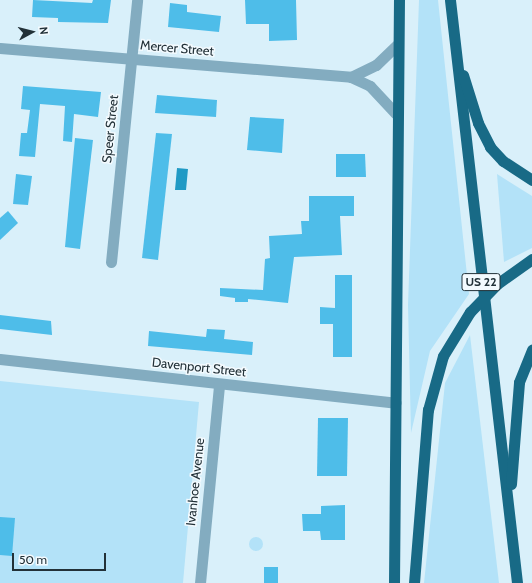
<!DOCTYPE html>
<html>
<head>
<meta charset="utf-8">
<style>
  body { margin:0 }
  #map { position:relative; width:532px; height:583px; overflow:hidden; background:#d9f0fa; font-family:Cabin,sans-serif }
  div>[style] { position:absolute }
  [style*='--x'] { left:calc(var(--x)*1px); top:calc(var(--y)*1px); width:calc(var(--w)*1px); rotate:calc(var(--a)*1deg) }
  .green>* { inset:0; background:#b3e2f8 }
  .round { border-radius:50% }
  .water>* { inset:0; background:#209ac5 }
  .building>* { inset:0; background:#4ebde9 }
  .minor>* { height:11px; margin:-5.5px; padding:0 5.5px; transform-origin:5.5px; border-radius:5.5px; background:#83acc0 }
  .trunk>* { height:11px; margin:-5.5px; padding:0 5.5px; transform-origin:5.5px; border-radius:5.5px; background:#186a86 }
  .trunk-bridge>* { height:11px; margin:-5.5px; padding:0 5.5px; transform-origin:5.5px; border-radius:5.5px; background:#186a86 }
  span { translate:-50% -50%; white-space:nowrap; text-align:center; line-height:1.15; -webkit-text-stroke:3px #f3fafe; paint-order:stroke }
  .shield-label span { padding:1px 3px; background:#f3fafe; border:1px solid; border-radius:3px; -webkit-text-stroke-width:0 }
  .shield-label { font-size:12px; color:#223138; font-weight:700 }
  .street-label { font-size:13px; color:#223138 }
  .north { position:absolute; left:12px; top:12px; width:40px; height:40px; -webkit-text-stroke:3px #f3fafe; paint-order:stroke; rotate:83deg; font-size:11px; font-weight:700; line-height:16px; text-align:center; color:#223138 }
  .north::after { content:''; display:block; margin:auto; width:14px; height:18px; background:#223138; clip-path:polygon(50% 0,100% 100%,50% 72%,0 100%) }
  .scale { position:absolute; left:12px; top:553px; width:94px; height:18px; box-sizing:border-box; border:2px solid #223138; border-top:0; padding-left:5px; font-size:12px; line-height:14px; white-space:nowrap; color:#223138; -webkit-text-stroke:3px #f3fafe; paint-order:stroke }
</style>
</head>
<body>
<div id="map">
  <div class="green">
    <div style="clip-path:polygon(419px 0,438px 0,469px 294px,430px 351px,411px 433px,408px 305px)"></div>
    <div style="clip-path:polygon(497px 174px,532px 196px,532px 248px,504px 262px)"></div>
    <div style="clip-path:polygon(470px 335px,499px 583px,424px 583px,445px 383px)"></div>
    <div style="clip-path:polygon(0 381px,199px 402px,183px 583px,0 583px)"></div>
    <div class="round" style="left:249px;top:537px;width:14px;height:14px"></div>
  </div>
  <div class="water">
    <div style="clip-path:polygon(177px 168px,188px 169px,186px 190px,175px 190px)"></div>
  </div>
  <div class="building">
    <div style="clip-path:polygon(33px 0,92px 3px,93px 0,111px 0,108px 23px,58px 22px,58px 18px,32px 17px)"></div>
    <div style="clip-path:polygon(245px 0,296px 0,297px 40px,269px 41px,269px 24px,246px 24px)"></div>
    <div style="clip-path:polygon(170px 3px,187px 5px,187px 12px,221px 16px,219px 32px,168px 27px)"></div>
    <div style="clip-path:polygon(23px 86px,101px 92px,98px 117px,74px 114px,72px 142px,63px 141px,65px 106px,40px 104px,35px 157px,19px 156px,21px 133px,27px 133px,30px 110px,21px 109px)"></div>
    <div style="clip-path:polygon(157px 95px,217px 100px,216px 117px,155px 113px)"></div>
    <div style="clip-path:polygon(250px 117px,284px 119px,282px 153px,247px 150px)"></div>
    <div style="clip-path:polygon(156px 133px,172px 134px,158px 260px,142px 258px)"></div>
    <div style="clip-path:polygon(75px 138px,93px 140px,80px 249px,65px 247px)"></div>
    <div style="clip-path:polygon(336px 154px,365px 154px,366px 177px,336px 177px)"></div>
    <div style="clip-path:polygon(16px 174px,32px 176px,28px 205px,13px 204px)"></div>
    <div style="clip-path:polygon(309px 196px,354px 196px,354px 216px,340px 216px,342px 255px,294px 257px,288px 303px,248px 299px,248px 302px,235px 302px,235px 298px,220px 296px,220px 288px,263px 290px,265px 259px,270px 258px,269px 236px,302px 234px,301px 221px,309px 221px)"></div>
    <div style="clip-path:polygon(8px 211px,18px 223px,0 240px,0 218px)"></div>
    <div style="clip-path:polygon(335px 275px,352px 275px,352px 357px,333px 357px,333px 324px,320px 324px,320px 307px,335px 308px)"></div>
    <div style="clip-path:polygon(0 315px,51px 321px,52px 335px,0 329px)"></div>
    <div style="clip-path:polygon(207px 329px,225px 330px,224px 339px,253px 342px,252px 355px,148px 346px,149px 331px,206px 337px)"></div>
    <div style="clip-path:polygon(318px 418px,348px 418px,347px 476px,317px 476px)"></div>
    <div style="clip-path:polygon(345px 505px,345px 540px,321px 540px,320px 531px,303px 531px,302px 514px,321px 514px,321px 506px)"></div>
    <div style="clip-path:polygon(0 517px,15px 518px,12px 556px,0 555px)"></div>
    <div style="clip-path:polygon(264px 567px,278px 567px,278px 583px,264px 583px)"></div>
  </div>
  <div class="minor">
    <div style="--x:0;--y:48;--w:352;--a:4.7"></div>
    <div style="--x:351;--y:77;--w:21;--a:25"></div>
    <div style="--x:370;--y:86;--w:38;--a:47"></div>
    <div style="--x:351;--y:77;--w:28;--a:-26"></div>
    <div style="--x:376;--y:65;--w:29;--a:-44"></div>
    <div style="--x:111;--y:262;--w:263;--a:-84.3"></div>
    <div style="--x:0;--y:359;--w:398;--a:6.3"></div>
    <div style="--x:200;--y:583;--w:200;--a:-84.5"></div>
  </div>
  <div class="trunk">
    <div style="--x:450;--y:0;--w:587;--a:83.44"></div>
    <div style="--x:463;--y:75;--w:50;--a:72.6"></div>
    <div style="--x:478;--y:123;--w:27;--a:63"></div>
    <div style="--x:490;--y:147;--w:19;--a:47"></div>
    <div style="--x:503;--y:161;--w:35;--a:33"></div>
    <div style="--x:511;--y:484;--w:102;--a:-85.5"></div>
    <div style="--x:519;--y:382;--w:35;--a:-68"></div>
    <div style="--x:394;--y:583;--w:583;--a:-89.51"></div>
    <div style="--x:414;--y:583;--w:174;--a:-85.4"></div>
    <div style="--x:428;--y:410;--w:56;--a:-74.5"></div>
  </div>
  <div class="trunk-bridge">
    <div style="--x:443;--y:356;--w:52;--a:-58.5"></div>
    <div style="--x:470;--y:312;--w:39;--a:-46"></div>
    <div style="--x:497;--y:284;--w:43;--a:-35.5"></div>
  </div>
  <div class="shield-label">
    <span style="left:481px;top:282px">US 22</span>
  </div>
  <div class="street-label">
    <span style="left:177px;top:48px;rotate:5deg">Mercer Street</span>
    <span style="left:110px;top:129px;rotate:-84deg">Speer Street</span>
    <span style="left:199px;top:367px;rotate:6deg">Davenport Street</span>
    <span style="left:195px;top:482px;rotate:-84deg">Ivanhoe Avenue</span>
  </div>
  <div class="north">N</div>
  <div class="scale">50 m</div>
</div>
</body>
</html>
